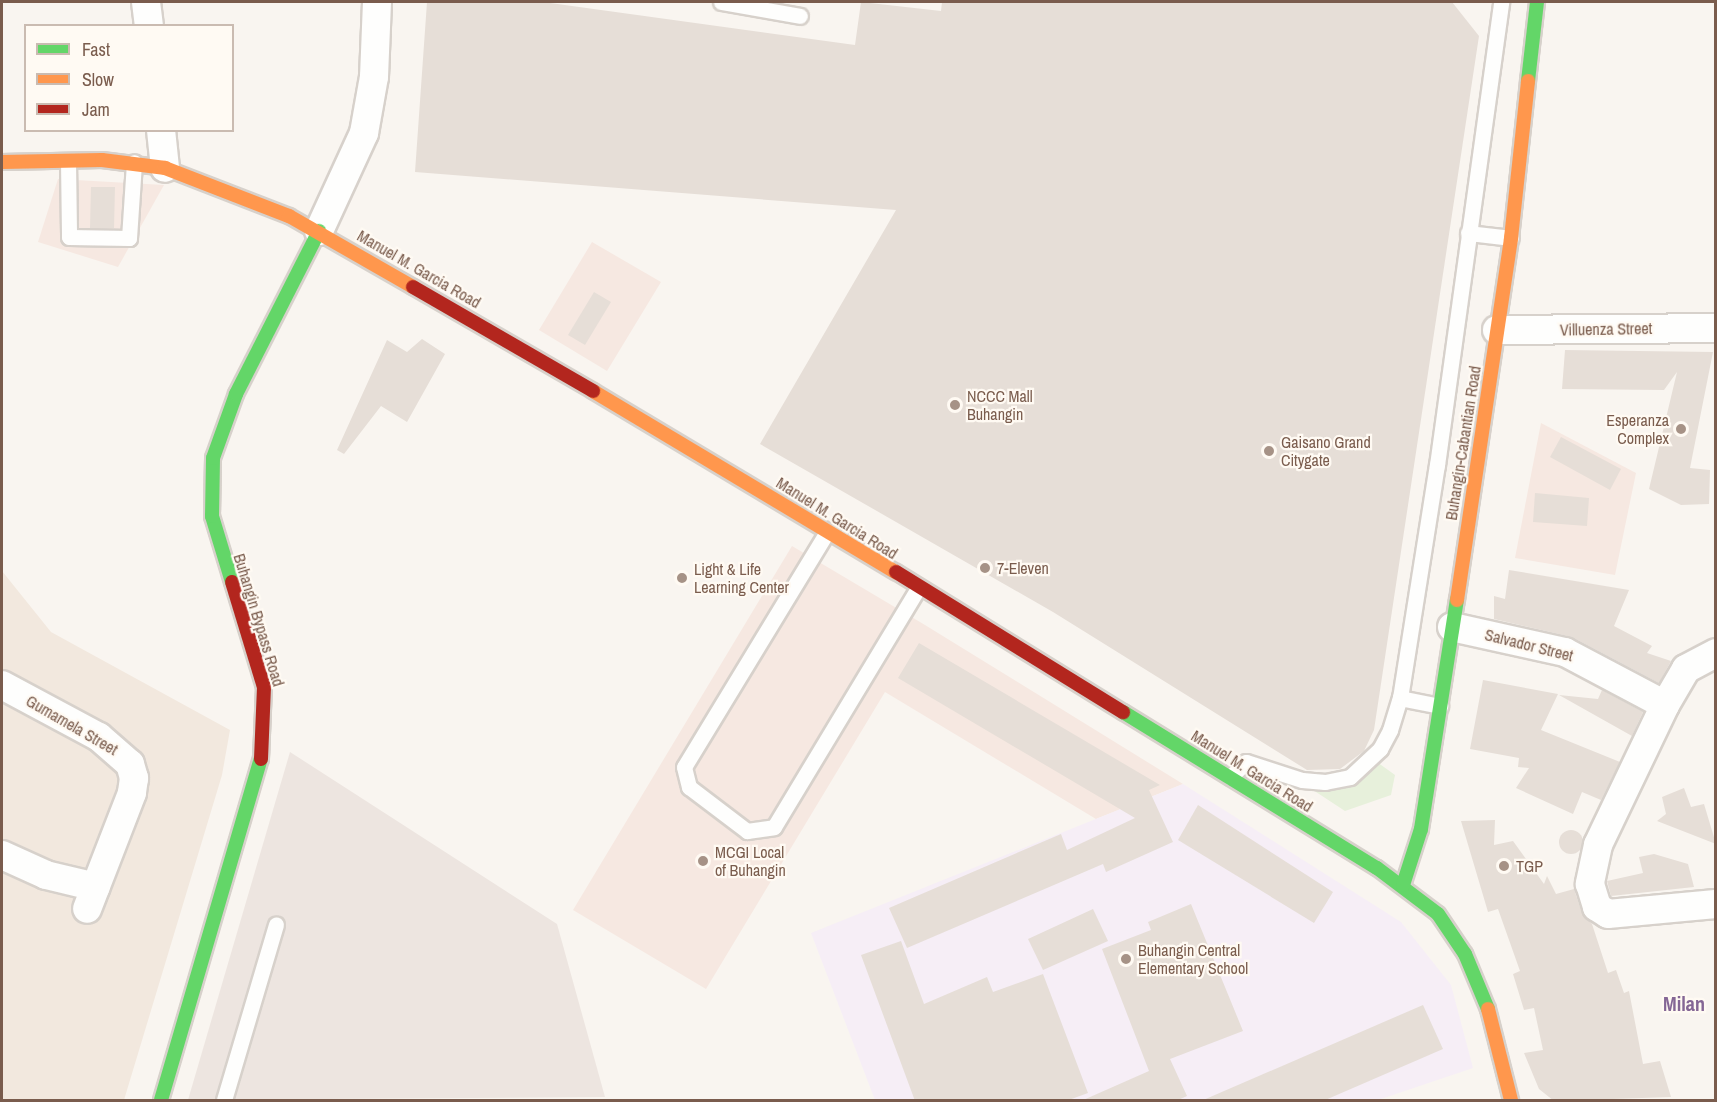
<!DOCTYPE html>
<html>
<head>
<meta charset="utf-8">
<style>
  body { margin:0 }
  #map { position:relative; width:1717px; height:1102px; overflow:hidden; background:#f9f5f0; font-family:"Archivo Narrow",sans-serif }
  div>[style] { position:absolute }
  [style*='--x'] { left:calc(var(--x)*1px); top:calc(var(--y)*1px); width:calc(var(--w)*1px); rotate:calc(var(--a)*1deg) }
  .residential>* { inset:0; background:#f2e8de }
  .commercial>* { inset:0; background:#f6e8e1 }
  .industrial>* { inset:0; background:#ede5e0 }
  .education>* { inset:0; background:#f6eef6 }
  .green>* { inset:0; background:#e7f0db }
  .building>* { inset:0; background:#e6ded7 }
  .round { border-radius:50% }
  .roads { filter:drop-shadow(2px 0 #d7d1cb) drop-shadow(-2px 0 #d7d1cb) drop-shadow(0 2px #d7d1cb) drop-shadow(0 -2px #d7d1cb) }
  .lane>* { height:15px; margin:-7.5px; padding:0 7.5px; transform-origin:7.5px; border-radius:7.5px; background:#fefefd }
  .street>* { height:28px; margin:-14px; padding:0 14px; transform-origin:14px; border-radius:14px; background:#fefefd }
  .fast>* { height:14px; margin:-7px; padding:0 7px; transform-origin:7px; border-radius:7px; background:#63d668 }
  .slow>* { height:14px; margin:-7px; padding:0 7px; transform-origin:7px; border-radius:7px; background:#ff974d }
  .jam>* { height:14px; margin:-7px; padding:0 7px; transform-origin:7px; border-radius:7px; background:#b3261e }
  .dots>* { width:16px; height:16px; translate:-50% -50%; box-sizing:border-box; border:3px solid #fffaf3; border-radius:50% }
  span { translate:-50% -50%; white-space:nowrap; text-align:center; line-height:1.15; -webkit-text-stroke:4.5px #fffaf3; paint-order:stroke }
  .street-label { font-size:16px; color:#7a5c4d }
  .poi-label { font-size:16px; color:#7a5c4d }
  .left { translate:0 -50%; text-align:left }
  .right { translate:-100% -50%; text-align:right }
  .quarter-label { font-size:20px; color:#846695; font-weight:700 }
  .frame { position:absolute; inset:0; border:3px solid #7a5c4d; pointer-events:none }
  .legend { position:absolute; left:24px; top:24px; width:210px; height:108px; box-sizing:border-box; background:#fffaf3; border:2px solid #cabbb1; margin:0; padding:8px 10px; list-style:none; font-size:18px; color:#7a5c4d }
  .legend li { display:flex; align-items:center; gap:12px; height:30px }
  .legend b { width:30px; border:2px solid #cabbb1 }
</style>
</head>
<body>
<div id="map">
  <div class="residential">
    <div style="clip-path:polygon(2px 571px,51px 632px,230px 730px,222px 775px,124px 1100px,2px 1100px)"></div>
  </div>
  <div class="commercial">
    <div style="clip-path:polygon(58px 179px,164px 185px,118px 267px,38px 242px)"></div>
    <div style="clip-path:polygon(592px 242px,661px 282px,607px 371px,539px 330px)"></div>
    <div style="clip-path:polygon(1541px 423px,1636px 473px,1615px 575px,1515px 558px)"></div>
    <div style="clip-path:polygon(792px 546px,925px 625px,1183px 784px,1096px 819px,885px 692px,706px 989px,573px 910px)"></div>
  </div>
  <div class="industrial">
    <div style="clip-path:polygon(290px 752px,557px 924px,605px 1097px,188px 1100px)"></div>
  </div>
  <div class="education">
    <div style="clip-path:polygon(1183px 784px,1401px 922px,1451px 985px,1473px 1068px,1378px 1100px,875px 1100px,811px 933px)"></div>
  </div>
  <div class="green">
    <div style="clip-path:polygon(1377px 762px,1395px 775px,1391px 795px,1345px 811px,1313px 790px,1320px 785px,1358px 780px)"></div>
  </div>
  <div class="building">
    <div style="clip-path:polygon(427px 2px,543px 2px,855px 45px,861px 2px,941px 11px,942px 2px,1452px 2px,1479px 36px,1374px 730px,1364px 751px,1340px 769px,1307px 770px,1053px 612px,760px 444px,896px 210px,415px 172px)"></div>
    <div style="clip-path:polygon(91px 187px,115px 187px,114px 228px,90px 228px)"></div>
    <div style="clip-path:polygon(594px 292px,611px 302px,585px 345px,568px 335px)"></div>
    <div style="clip-path:polygon(422px 339px,445px 354px,407px 422px,381px 406px,344px 454px,337px 450px,387px 340px,407px 352px)"></div>
    <div style="clip-path:polygon(1565px 350px,1713px 352px,1690px 468px,1710px 470px,1709px 504px,1681px 505px,1649px 489px,1677px 372px,1664px 390px,1562px 389px)"></div>
    <div style="clip-path:polygon(1561px 437px,1621px 469px,1610px 490px,1550px 457px)"></div>
    <div style="clip-path:polygon(1535px 493px,1589px 498px,1587px 526px,1533px 522px)"></div>
    <div style="clip-path:polygon(1509px 570px,1629px 590px,1614px 626px,1652px 646px,1647px 653px,1671px 661px,1659px 683px,1572px 637px,1494px 619px,1494px 596px,1505px 599px)"></div>
    <div style="clip-path:polygon(919px 643px,1160px 785px,1149px 790px,1173px 842px,1106px 872px,1103px 864px,907px 948px,889px 908px,1061px 834px,1067px 850px,1135px 818px,898px 678px)"></div>
    <div style="clip-path:polygon(1483px 680px,1558px 694px,1541px 730px,1620px 762px,1601px 800px,1582px 792px,1573px 814px,1516px 788px,1529px 768px,1518px 767px,1519px 758px,1470px 749px)"></div>
    <div style="clip-path:polygon(1602px 690px,1643px 712px,1632px 736px,1559px 695px,1598px 699px)"></div>
    <div style="clip-path:polygon(1684px 788px,1691px 807px,1704px 804px,1716px 844px,1657px 821px,1666px 814px,1662px 797px)"></div>
    <div style="clip-path:polygon(1198px 805px,1333px 892px,1314px 923px,1178px 840px)"></div>
    <div style="clip-path:polygon(1495px 820px,1494px 845px,1513px 841px,1544px 884px,1547px 876px,1556px 894px,1574px 889px,1582px 913px,1592px 924px,1608px 973px,1616px 970px,1624px 993px,1629px 991px,1643px 1064px,1660px 1061px,1671px 1097px,1554px 1101px,1539px 1089px,1524px 1053px,1543px 1050px,1534px 1008px,1524px 1010px,1513px 974px,1520px 971px,1498px 909px,1488px 912px,1461px 821px)"></div>
    <div class="round" style="left:1559px;top:830px;width:24px;height:24px"></div>
    <div style="clip-path:polygon(1654px 854px,1688px 864px,1694px 887px,1611px 896px,1607px 881px,1643px 873px,1639px 857px)"></div>
    <div style="clip-path:polygon(1191px 904px,1243px 1031px,1170px 1059px,1187px 1096px,1176px 1101px,1081px 1101px,1149px 1071px,1102px 949px,1151px 930px,1148px 922px)"></div>
    <div style="clip-path:polygon(1093px 909px,1108px 941px,1043px 970px,1028px 939px)"></div>
    <div style="clip-path:polygon(901px 941px,924px 1004px,987px 977px,993px 992px,1043px 974px,1088px 1093px,1066px 1101px,915px 1101px,861px 955px)"></div>
    <div style="clip-path:polygon(1423px 1005px,1443px 1049px,1323px 1101px,1201px 1101px)"></div>
  </div>
  <div class="roads">
    <div class="lane">
      <div style="--x:721;--y:2;--w:80;--a:10"></div>
      <div style="--x:68;--y:161;--w:76;--a:89.2"></div>
      <div style="--x:69;--y:237;--w:60;--a:1"></div>
      <div style="--x:129;--y:238;--w:76;--a:-86.2"></div>
      <div style="--x:1468;--y:233;--w:43;--a:6.6"></div>
      <div style="--x:827;--y:532;--w:275;--a:121.3"></div>
      <div style="--x:684;--y:767;--w:21;--a:76"></div>
      <div style="--x:689;--y:787;--w:73;--a:37.2"></div>
      <div style="--x:747;--y:831;--w:27;--a:-8"></div>
      <div style="--x:774;--y:827;--w:279;--a:-58.9"></div>
      <div style="--x:1400;--y:698;--w:41;--a:11.3"></div>
      <div style="--x:1230;--y:777;--w:22;--a:-43"></div>
      <div style="--x:1246;--y:762;--w:59;--a:17.8"></div>
      <div style="--x:1302;--y:780;--w:23;--a:5"></div>
      <div style="--x:1325;--y:782;--w:25;--a:-11"></div>
      <div style="--x:1350;--y:777;--w:41;--a:-43"></div>
      <div style="--x:1380;--y:749;--w:21;--a:-62"></div>
      <div style="--x:1390;--y:730;--w:34;--a:-73"></div>
      <div style="--x:1400;--y:698;--w:236;--a:-81"></div>
      <div style="--x:1437;--y:465;--w:467;--a:-82.1"></div>
      <div style="--x:224;--y:1100;--w:183;--a:-73.5"></div>
    </div>
    <div class="street">
      <div style="--x:146;--y:2;--w:24;--a:83"></div>
      <div style="--x:161;--y:130;--w:38;--a:84"></div>
      <div style="--x:319;--y:231;--w:108;--a:-65.3"></div>
      <div style="--x:364;--y:133;--w:57;--a:-79.9"></div>
      <div style="--x:374;--y:77;--w:75;--a:-87.7"></div>
      <div style="--x:1497;--y:330;--w:219;--a:-0.5"></div>
      <div style="--x:1452;--y:627;--w:116;--a:12.5"></div>
      <div style="--x:1565;--y:652;--w:113;--a:27.9"></div>
      <div style="--x:1716;--y:653;--w:34;--a:152"></div>
      <div style="--x:1686;--y:669;--w:42;--a:120.3"></div>
      <div style="--x:1665;--y:705;--w:155;--a:115.6"></div>
      <div style="--x:1598;--y:845;--w:40;--a:102"></div>
      <div style="--x:1590;--y:884;--w:24;--a:73"></div>
      <div style="--x:1597;--y:907;--w:13;--a:32"></div>
      <div style="--x:1608;--y:914;--w:108;--a:-5.3"></div>
      <div style="--x:2;--y:685;--w:110;--a:28.2"></div>
      <div style="--x:99;--y:737;--w:41;--a:41.1"></div>
      <div style="--x:130;--y:764;--w:15;--a:74"></div>
      <div style="--x:134;--y:778;--w:15;--a:98"></div>
      <div style="--x:132;--y:793;--w:124;--a:111.2"></div>
      <div style="--x:2;--y:855;--w:48;--a:24.4"></div>
      <div style="--x:46;--y:875;--w:51;--a:13.5"></div>
    </div>
    <div class="fast">
      <div style="--x:1528;--y:81;--w:80;--a:-83.5"></div>
      <div style="--x:232;--y:582;--w:69;--a:-106.9"></div>
      <div style="--x:212;--y:516;--w:58;--a:-89"></div>
      <div style="--x:213;--y:458;--w:68;--a:-70.2"></div>
      <div style="--x:236;--y:394;--w:183;--a:-63"></div>
      <div style="--x:1123;--y:712;--w:298;--a:31.6"></div>
      <div style="--x:1377;--y:868;--w:76;--a:37"></div>
      <div style="--x:1438;--y:914;--w:48;--a:56"></div>
      <div style="--x:1465;--y:954;--w:60;--a:67.3"></div>
      <div style="--x:1403;--y:885;--w:59;--a:-72.2"></div>
      <div style="--x:1421;--y:829;--w:232;--a:-81.1"></div>
      <div style="--x:161;--y:1100;--w:355;--a:-73.7"></div>
    </div>
    <div class="slow">
      <div style="--x:2;--y:162;--w:100;--a:-1.1"></div>
      <div style="--x:102;--y:160;--w:64;--a:7.2"></div>
      <div style="--x:165;--y:168;--w:133;--a:21.2"></div>
      <div style="--x:289;--y:216;--w:143;--a:29.8"></div>
      <div style="--x:593;--y:391;--w:353;--a:30.9"></div>
      <div style="--x:1457;--y:600;--w:366;--a:-81.5"></div>
      <div style="--x:1511;--y:238;--w:158;--a:-83.8"></div>
      <div style="--x:1488;--y:1009;--w:94;--a:75.8"></div>
    </div>
    <div class="jam">
      <div style="--x:413;--y:287;--w:208;--a:30"></div>
      <div style="--x:896;--y:572;--w:267;--a:31.7"></div>
      <div style="--x:232;--y:582;--w:110;--a:73.1"></div>
      <div style="--x:264;--y:687;--w:72;--a:92.4"></div>
    </div>
  </div>
  <div class="dots">
    <div style="left:955px;top:405px;background:#a69286"></div>
    <div style="left:1681px;top:429px;background:#a69286"></div>
    <div style="left:1269px;top:451px;background:#a69286"></div>
    <div style="left:985px;top:568px;background:#a69286"></div>
    <div style="left:682px;top:578px;background:#a69286"></div>
    <div style="left:703px;top:861px;background:#a69286"></div>
    <div style="left:1504px;top:866px;background:#a69286"></div>
    <div style="left:1126px;top:959px;background:#a69286"></div>
  </div>
  <div class="street-label">
    <span style="left:419px;top:269px;rotate:30deg">Manuel M. Garcia Road</span>
    <span style="left:1606px;top:329px;rotate:-1deg">Villuenza Street</span>
    <span style="left:1463px;top:443px;rotate:-81deg">Buhangin-Cabantian Road</span>
    <span style="left:837px;top:518px;rotate:32deg">Manuel M. Garcia Road</span>
    <span style="left:259px;top:620px;rotate:73deg">Buhangin Bypass Road</span>
    <span style="left:1529px;top:645px;rotate:14deg">Salvador Street</span>
    <span style="left:72px;top:725px;rotate:30deg">Gumamela Street</span>
    <span style="left:1252px;top:771px;rotate:32deg">Manuel M. Garcia Road</span>
  </div>
  <div class="poi-label">
    <span class="left" style="left:967px;top:405px">NCCC Mall<br>Buhangin</span>
    <span class="right" style="left:1669px;top:429px">Esperanza<br>Complex</span>
    <span class="left" style="left:1281px;top:451px">Gaisano Grand<br>Citygate</span>
    <span class="left" style="left:997px;top:568px">7-Eleven</span>
    <span class="left" style="left:694px;top:578px">Light &amp; Life<br>Learning Center</span>
    <span class="left" style="left:715px;top:861px">MCGI Local<br>of Buhangin</span>
    <span class="left" style="left:1516px;top:866px">TGP</span>
    <span class="left" style="left:1138px;top:959px">Buhangin Central<br>Elementary School</span>
  </div>
  <div class="quarter-label">
    <span style="left:1684px;top:1003px">Milan</span>
  </div>
  <div class="frame"></div>
  <ul class="legend">
  <li><b style="height:8px;background:#63d668"></b>Fast</li>
  <li><b style="height:8px;background:#ff974d"></b>Slow</li>
  <li><b style="height:8px;background:#b3261e"></b>Jam</li>
  </ul>
</div>
</body>
</html>
